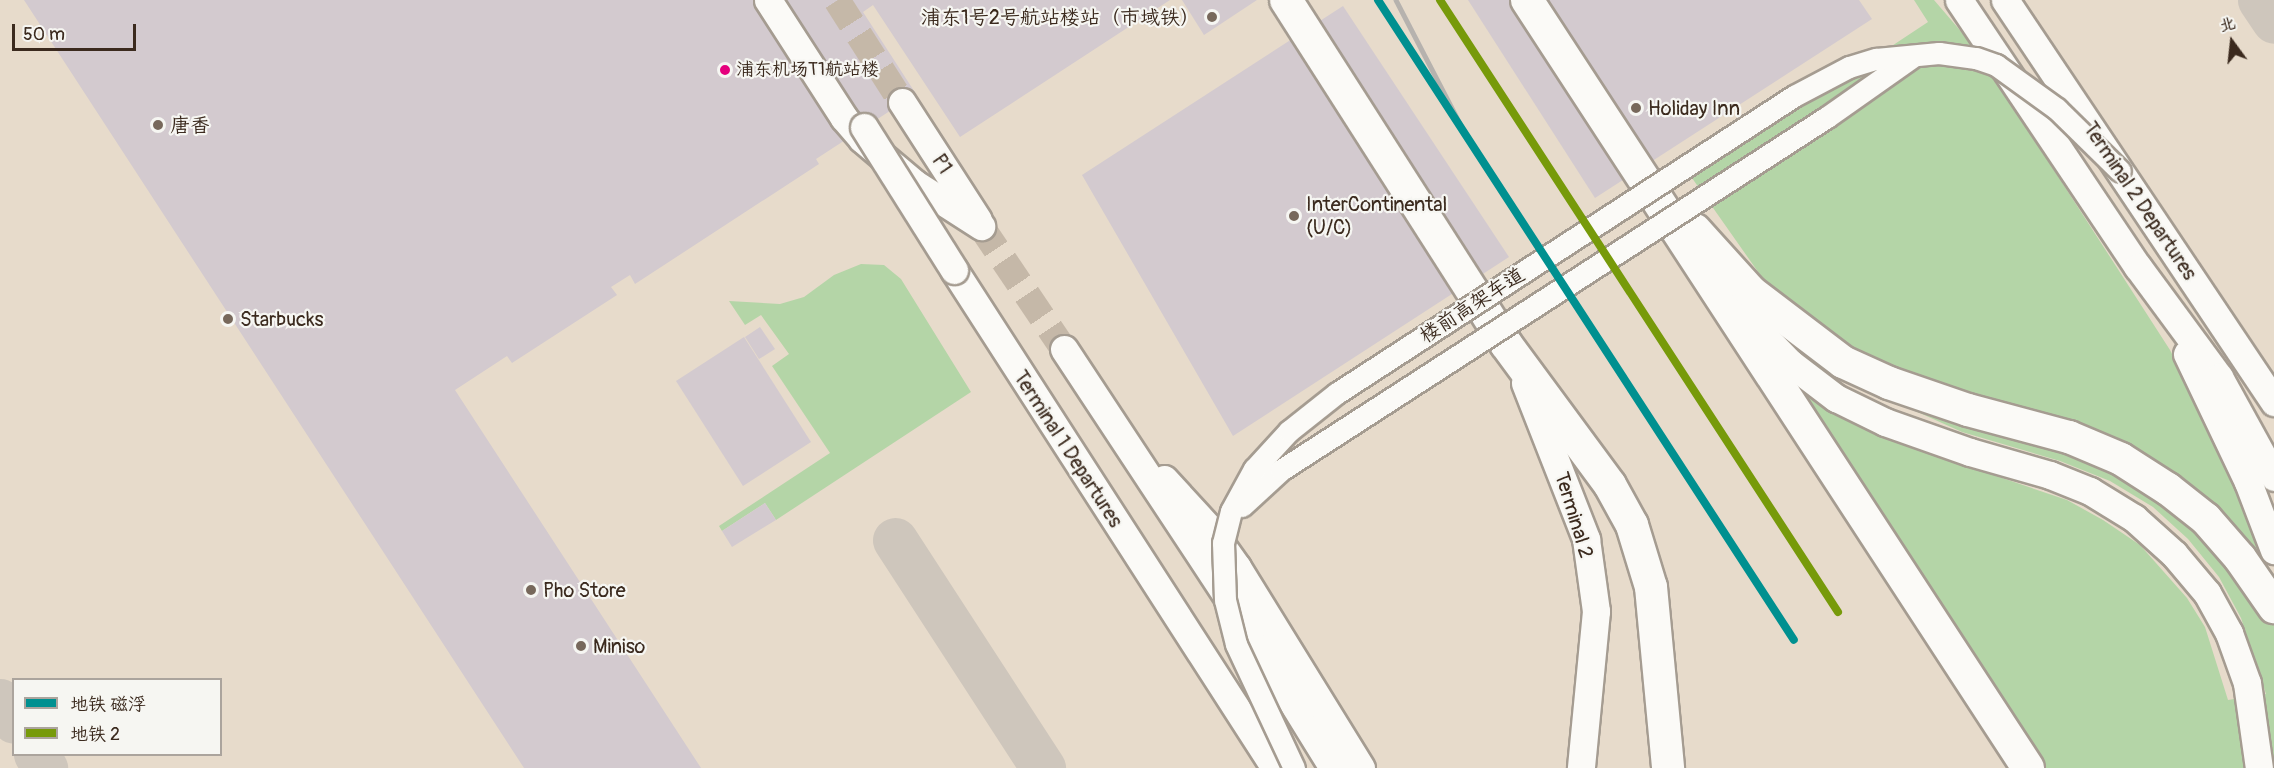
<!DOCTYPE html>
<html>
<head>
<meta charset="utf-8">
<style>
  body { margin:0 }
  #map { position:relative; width:2274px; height:768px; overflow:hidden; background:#e7dbcb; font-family:Pangolin,"LXGW WenKai TC",sans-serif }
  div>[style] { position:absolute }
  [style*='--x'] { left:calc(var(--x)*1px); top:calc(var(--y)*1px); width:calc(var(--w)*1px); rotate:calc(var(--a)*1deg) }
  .green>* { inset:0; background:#b4d5a7 }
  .taxiway>* { height:45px; margin:-22.5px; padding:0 22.5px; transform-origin:22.5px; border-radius:22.5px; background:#cec6bc }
  .building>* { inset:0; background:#d3cacf }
  .major-tunnel>* { height:27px; margin-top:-13.5px; transform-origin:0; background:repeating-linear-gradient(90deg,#c5b8a8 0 27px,transparent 0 41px) }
  .roads { filter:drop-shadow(2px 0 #a59c91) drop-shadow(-2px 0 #a59c91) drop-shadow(0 2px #a59c91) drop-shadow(0 -2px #a59c91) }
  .major>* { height:27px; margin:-13.5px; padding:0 13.5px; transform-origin:13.5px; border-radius:13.5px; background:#fbfaf7 }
  .highway>* { height:32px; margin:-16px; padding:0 16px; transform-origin:16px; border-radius:16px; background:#fbfaf7 }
  .rail>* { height:4.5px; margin:-2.25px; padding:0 2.25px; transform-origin:2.25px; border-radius:2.25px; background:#b6b2ae }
  .bridges { filter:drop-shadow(2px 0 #a59c91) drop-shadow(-2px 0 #a59c91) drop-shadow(0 2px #a59c91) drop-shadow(0 -2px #a59c91) }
  .minor-bridge>* { height:21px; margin:-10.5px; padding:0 10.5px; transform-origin:10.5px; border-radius:10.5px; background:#fbfaf7 }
  .major-bridge>* { height:27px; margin:-13.5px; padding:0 13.5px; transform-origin:13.5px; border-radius:13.5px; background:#fbfaf7 }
  .metro-1>* { height:8px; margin:-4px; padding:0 4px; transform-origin:4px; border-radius:4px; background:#009090 }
  .metro-2>* { height:8px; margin:-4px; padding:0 4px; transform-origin:4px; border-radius:4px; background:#779a0a }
  .dots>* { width:16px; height:16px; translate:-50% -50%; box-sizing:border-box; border:3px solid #f6f6f2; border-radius:50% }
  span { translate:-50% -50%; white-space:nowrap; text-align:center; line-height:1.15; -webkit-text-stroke:4.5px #f6f6f2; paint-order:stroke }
  .bus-label { font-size:18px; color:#3b2a1e }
  .left { translate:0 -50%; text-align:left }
  .poi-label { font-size:20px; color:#3b2a1e }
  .right { translate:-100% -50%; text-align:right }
  .street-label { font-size:20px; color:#3b2a1e }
  .legend { position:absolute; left:12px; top:678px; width:210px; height:78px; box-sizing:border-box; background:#f6f6f2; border:2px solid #aba49d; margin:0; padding:8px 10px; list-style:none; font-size:18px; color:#3b2a1e }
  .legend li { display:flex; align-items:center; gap:12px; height:30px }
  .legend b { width:30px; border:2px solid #aba49d }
  .north { position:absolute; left:2202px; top:12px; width:60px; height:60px; -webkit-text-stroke:4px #f6f6f2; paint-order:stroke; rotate:345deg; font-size:16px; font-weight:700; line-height:24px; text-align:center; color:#3b2a1e }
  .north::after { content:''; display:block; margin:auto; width:21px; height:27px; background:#3b2a1e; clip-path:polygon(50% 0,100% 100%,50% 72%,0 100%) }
  .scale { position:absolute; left:12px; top:24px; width:124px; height:27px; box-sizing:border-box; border:3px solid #3b2a1e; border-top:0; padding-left:8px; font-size:18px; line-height:21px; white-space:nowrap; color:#3b2a1e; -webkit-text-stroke:4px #f6f6f2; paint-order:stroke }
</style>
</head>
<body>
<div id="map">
  <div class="green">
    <div style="clip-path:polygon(1914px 0,1934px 0,1976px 49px,2170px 350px,2204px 416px,2264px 550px,2271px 579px,2213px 517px,1877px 367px,1840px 346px,1768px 286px,1692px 178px,1928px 22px)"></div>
    <div style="clip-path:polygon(861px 264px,884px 265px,901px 279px,971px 392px,776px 520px,765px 503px,722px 531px,719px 526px,830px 453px,772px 366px,789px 354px,761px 315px,745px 325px,729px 301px,780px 304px,804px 297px,834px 275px)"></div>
    <div style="clip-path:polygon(1800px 381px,1849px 417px,1893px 441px,2067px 500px,2103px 520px,2140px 545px,2187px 598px,2205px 627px,2228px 700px,2266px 694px,2241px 618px,2219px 577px,2188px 539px,2153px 507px,2110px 481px,2060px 461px,1962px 432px,1862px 387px,2116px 467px,2199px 526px,2265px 608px,2274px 626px,2274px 768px,2044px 768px,1795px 386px)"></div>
  </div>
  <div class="taxiway">
    <div style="--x:2260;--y:0;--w:25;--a:56"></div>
    <div style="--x:895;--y:540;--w:272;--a:57"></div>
    <div style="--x:0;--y:701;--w:24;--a:55"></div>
    <div style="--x:36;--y:754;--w:17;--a:57"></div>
  </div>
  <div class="building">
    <div style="clip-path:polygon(24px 0,1170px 0,960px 137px,873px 5px,863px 12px,916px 94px,816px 159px,819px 164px,635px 284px,630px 275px,611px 287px,617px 295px,512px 363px,507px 356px,455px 390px,701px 768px,524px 768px)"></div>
    <div style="clip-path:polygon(1182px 0,1257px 0,1204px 35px)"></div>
    <div style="clip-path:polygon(1468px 0,1859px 0,1872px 19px,1595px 198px)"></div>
    <div style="clip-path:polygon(1343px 6px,1509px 257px,1233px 436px,1082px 175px)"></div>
    <div style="clip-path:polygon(760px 327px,775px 349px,759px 359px,745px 337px)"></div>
    <div style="clip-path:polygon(744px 337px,811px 442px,743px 486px,676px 381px)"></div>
    <div style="clip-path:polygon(765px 503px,776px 520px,732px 547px,722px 531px)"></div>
  </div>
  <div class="major-tunnel">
    <div style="--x:837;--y:0;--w:121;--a:57.5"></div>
    <div style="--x:981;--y:226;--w:148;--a:56"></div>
  </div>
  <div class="roads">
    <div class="major">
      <div style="--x:768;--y:0;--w:140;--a:57.2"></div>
      <div style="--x:844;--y:118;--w:28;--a:49"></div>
      <div style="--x:862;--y:139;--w:68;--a:40.2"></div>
      <div style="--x:914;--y:183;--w:80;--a:32.7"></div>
      <div style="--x:1959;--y:0;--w:321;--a:56.2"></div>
      <div style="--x:2138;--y:267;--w:137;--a:53.6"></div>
      <div style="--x:2219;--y:377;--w:114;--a:61.2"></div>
      <div style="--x:2005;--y:0;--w:484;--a:56.2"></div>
      <div style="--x:902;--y:102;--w:140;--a:57.2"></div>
      <div style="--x:954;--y:270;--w:592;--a:57.2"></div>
      <div style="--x:1744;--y:316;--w:66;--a:45.6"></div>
      <div style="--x:1790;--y:363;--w:58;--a:37.3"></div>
      <div style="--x:1836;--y:398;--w:55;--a:26.1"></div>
      <div style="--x:1885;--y:422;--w:90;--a:19.4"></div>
      <div style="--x:1970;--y:452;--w:83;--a:16"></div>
      <div style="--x:2050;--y:475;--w:43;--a:21.8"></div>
      <div style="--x:2090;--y:491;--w:52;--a:31.5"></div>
      <div style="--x:2134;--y:518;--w:54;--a:42"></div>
      <div style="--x:2174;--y:554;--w:51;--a:49.8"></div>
      <div style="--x:2207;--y:593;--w:46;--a:61.2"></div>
      <div style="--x:2229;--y:633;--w:53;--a:70.2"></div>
      <div style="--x:2247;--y:683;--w:86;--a:82"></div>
      <div style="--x:1064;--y:349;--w:298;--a:56.6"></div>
      <div style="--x:1228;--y:598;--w:200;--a:58.3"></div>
      <div style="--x:2187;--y:354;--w:142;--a:64.5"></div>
      <div style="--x:2248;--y:482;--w:73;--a:69.1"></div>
      <div style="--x:1525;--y:383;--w:168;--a:68.6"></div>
      <div style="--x:1586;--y:539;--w:73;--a:82.1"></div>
      <div style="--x:1596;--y:611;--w:158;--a:95.5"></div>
      <div style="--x:1164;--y:479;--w:68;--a:47.4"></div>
      <div style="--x:1210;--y:529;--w:47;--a:54.6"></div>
      <div style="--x:1237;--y:567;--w:236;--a:58.3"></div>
    </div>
    <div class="highway">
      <div style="--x:1286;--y:0;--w:408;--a:57.4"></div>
      <div style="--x:1506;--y:344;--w:175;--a:53.6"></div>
      <div style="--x:1610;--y:485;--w:46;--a:61.2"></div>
      <div style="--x:1632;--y:525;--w:65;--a:73"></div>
      <div style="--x:1651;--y:587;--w:182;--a:84.6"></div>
      <div style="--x:1527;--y:0;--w:917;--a:56.88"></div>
      <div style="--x:1695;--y:230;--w:84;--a:47.9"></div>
      <div style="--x:1751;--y:292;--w:116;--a:37.3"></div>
      <div style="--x:1843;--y:362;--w:51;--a:24.5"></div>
      <div style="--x:1889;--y:383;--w:83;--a:18.9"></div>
      <div style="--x:1968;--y:410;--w:105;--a:15"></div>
      <div style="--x:2069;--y:437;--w:56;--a:22.9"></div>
      <div style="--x:2121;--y:459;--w:56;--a:32.6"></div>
      <div style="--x:2168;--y:489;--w:48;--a:38.3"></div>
      <div style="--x:2206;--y:519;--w:52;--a:48.9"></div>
      <div style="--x:2240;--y:558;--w:60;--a:55.2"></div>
    </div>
  </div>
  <div class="rail">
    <div style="--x:1396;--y:0;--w:157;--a:62.6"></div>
  </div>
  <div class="bridges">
    <div class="minor-bridge">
      <div style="--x:1242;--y:506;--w:53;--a:-42.7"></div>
      <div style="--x:1281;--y:470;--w:650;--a:-32.88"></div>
      <div style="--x:1827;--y:117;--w:103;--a:-35.1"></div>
      <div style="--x:1294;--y:768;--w:137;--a:-115.1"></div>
      <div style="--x:1236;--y:644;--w:45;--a:-104"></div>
      <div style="--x:1225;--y:600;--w:57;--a:-92"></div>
      <div style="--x:1223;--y:543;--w:33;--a:-76"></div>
      <div style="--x:1231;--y:511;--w:48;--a:-61.3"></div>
      <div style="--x:1254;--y:469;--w:52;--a:-47.4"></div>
      <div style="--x:1289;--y:431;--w:61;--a:-38.4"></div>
      <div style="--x:1337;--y:393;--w:545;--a:-33.02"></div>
      <div style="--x:1794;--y:96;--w:62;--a:-27.8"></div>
      <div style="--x:1849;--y:67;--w:28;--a:-17"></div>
      <div style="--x:1876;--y:59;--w:63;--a:-5.4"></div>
      <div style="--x:1939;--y:53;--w:37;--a:8"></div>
      <div style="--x:1976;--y:58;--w:21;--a:19"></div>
      <div style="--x:1996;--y:65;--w:75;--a:35.8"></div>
      <div style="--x:2057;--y:109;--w:88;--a:44.5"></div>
    </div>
    <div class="major-bridge">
      <div style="--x:864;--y:127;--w:169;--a:57.8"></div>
    </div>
  </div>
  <div class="metro-1">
    <div style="--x:1378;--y:0;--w:763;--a:56.98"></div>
  </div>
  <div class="metro-2">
    <div style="--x:1440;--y:0;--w:730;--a:56.96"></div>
  </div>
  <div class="dots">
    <div style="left:1212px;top:17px;background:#77685b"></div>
    <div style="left:725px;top:70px;background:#e5007d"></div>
    <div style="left:1636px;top:108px;background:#77685b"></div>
    <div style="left:158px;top:125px;background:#77685b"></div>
    <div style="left:1294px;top:216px;background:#77685b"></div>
    <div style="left:228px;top:319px;background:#77685b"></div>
    <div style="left:531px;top:590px;background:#77685b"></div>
    <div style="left:581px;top:646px;background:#77685b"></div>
  </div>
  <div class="bus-label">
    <span class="left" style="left:736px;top:70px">浦东机场T1航站楼</span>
  </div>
  <div class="poi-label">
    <span class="right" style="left:1200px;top:17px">浦东1号2号航站楼站（市域铁）</span>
    <span class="left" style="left:1648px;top:108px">Holiday Inn</span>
    <span class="left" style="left:170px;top:125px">唐香</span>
    <span class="left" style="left:1306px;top:216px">InterContinental<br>(U/C)</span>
    <span class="left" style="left:240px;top:319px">Starbucks</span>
    <span class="left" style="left:543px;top:590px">Pho Store</span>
    <span class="left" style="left:593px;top:646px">Miniso</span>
  </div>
  <div class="street-label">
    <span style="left:942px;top:164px;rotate:57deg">P1</span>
    <span style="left:2140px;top:201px;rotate:56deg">Terminal 2 Departures</span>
    <span style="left:1472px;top:305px;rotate:-33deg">楼前高架车道</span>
    <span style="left:1068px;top:449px;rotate:57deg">Terminal 1 Departures</span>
    <span style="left:1574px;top:515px;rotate:73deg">Terminal 2</span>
  </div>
  <ul class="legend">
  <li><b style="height:8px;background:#009090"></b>地铁 磁浮</li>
  <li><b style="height:8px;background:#779a0a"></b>地铁 2</li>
  </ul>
  <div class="north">北</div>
  <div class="scale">50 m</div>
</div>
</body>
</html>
